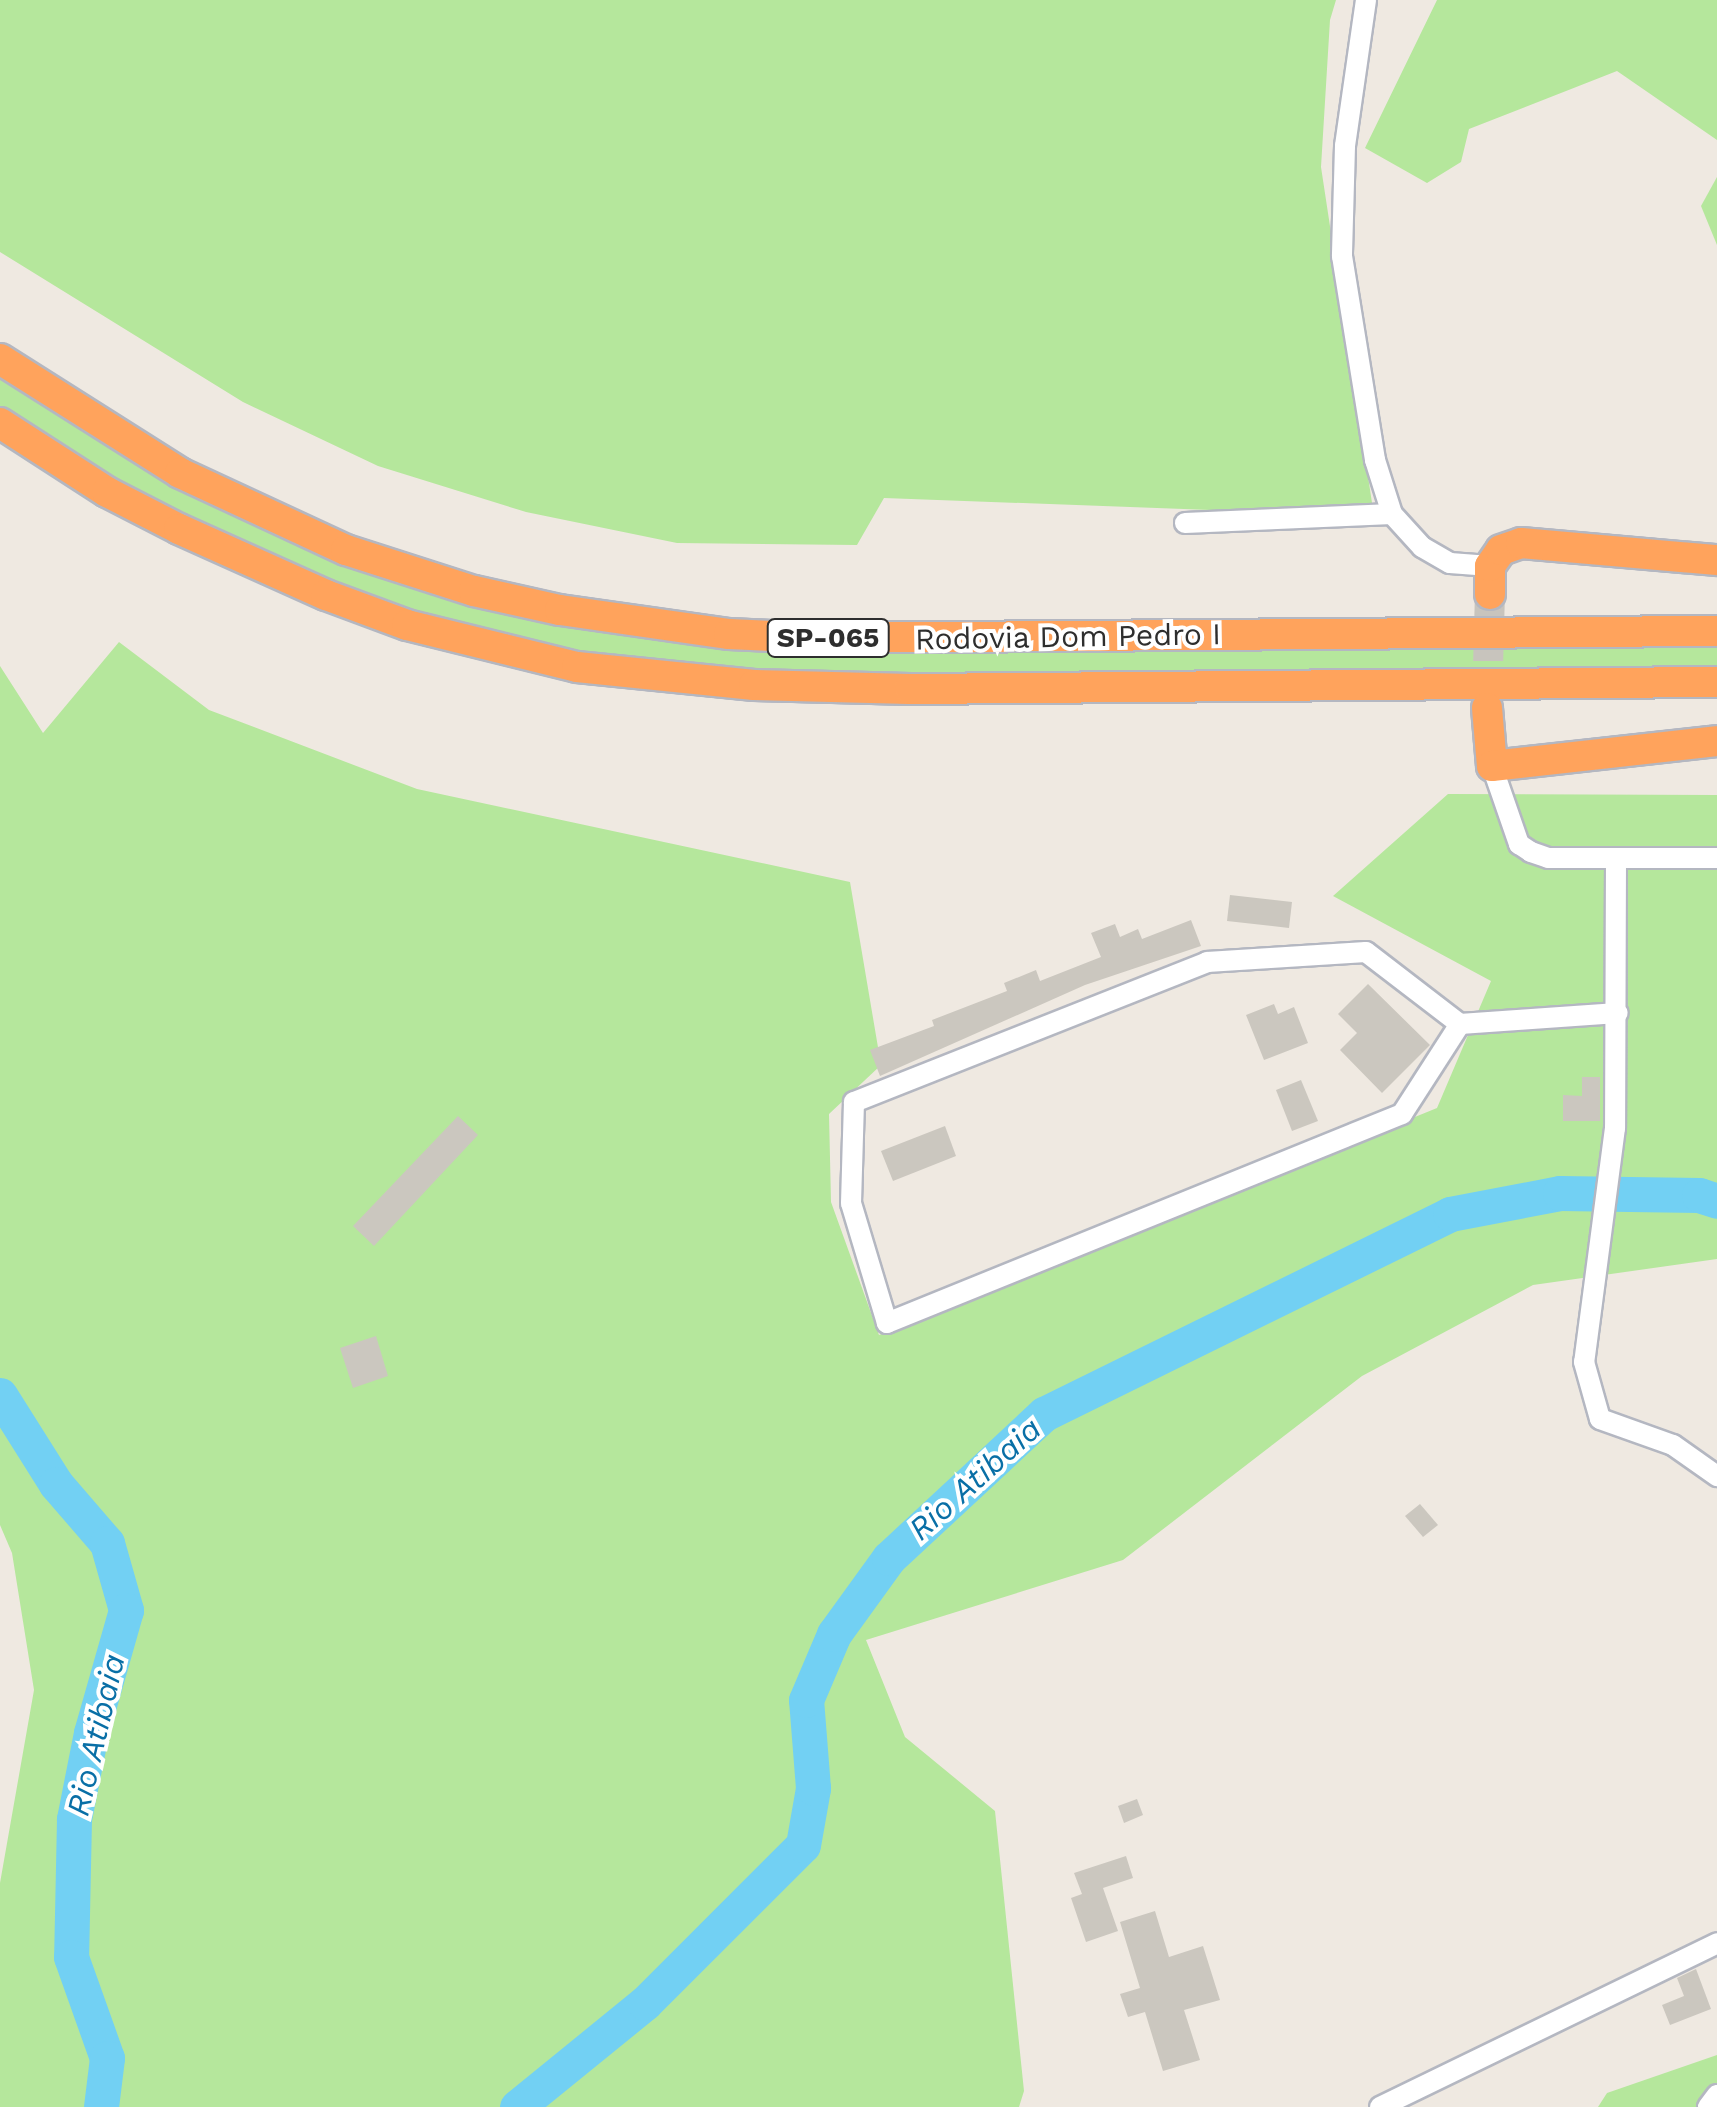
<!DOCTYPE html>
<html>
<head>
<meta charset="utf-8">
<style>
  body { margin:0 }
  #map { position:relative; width:1717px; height:2107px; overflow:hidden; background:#efe9e1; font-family:"Work Sans",sans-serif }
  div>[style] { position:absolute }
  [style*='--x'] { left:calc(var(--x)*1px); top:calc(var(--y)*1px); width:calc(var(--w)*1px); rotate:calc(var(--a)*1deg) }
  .green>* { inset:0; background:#b5e79c }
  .river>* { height:35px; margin:-17.5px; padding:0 17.5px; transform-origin:17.5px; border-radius:17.5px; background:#72d0f3 }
  .building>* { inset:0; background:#cbc7bf }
  .highway-tunnel>* { height:30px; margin-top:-15px; transform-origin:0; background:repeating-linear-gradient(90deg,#c8c4bd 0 30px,transparent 0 45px) }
  .roads { filter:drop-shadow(2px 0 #b4b7c1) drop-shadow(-2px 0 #b4b7c1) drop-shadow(0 2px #b4b7c1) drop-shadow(0 -2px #b4b7c1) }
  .minor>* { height:20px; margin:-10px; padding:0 10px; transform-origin:10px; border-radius:10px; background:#fff }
  .highway>* { height:30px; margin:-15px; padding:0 15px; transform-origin:15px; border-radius:15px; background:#ffa35c }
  span { translate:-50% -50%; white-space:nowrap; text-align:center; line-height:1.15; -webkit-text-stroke:8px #fff; paint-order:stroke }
  .shield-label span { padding:2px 8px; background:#fff; border:2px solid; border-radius:8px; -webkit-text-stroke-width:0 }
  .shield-label { font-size:28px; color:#2e2e2e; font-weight:700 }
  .street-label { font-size:30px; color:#2e2e2e }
  .water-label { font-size:32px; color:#096fa6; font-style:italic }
</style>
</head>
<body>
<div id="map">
  <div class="green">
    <div style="clip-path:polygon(0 0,1336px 0,1330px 20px,1321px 167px,1374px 516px,884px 498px,857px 545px,677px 543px,526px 512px,378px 466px,243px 402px,0 252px)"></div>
    <div style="clip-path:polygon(1437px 0,1717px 0,1717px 140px,1617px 71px,1469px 129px,1461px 162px,1427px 183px,1365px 148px)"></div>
    <div style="clip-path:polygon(1717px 177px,1717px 245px,1701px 206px)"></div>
    <div style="clip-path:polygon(0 374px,134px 461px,266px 531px,340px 561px,542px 619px,624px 635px,814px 651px,1717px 644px,1717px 670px,1238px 671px,894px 679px,620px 663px,392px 608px,139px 496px,0 410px)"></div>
    <div style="clip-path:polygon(119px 642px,209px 710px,417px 789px,850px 882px,881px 1065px,829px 1114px,831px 1202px,879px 1335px,1437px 1108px,1491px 981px,1333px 896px,1448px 794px,1717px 795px,1717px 1259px,1533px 1285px,1362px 1376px,1123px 1560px,866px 1640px,905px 1737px,995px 1811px,1024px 2091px,1019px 2107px,0 2107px,0 1883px,34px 1690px,12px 1553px,0 1525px,0 666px,43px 733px)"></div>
    <div style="clip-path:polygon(1717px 2055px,1717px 2107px,1598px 2107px,1607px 2093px)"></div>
  </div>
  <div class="river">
    <div style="--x:0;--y:1395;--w:105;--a:57.8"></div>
    <div style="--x:56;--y:1484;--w:78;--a:49.2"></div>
    <div style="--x:107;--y:1543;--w:70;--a:74.2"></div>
    <div style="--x:126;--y:1610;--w:128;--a:105.9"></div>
    <div style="--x:91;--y:1733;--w:88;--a:101.2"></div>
    <div style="--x:74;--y:1819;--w:138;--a:91.2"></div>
    <div style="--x:71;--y:1957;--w:107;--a:70.4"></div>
    <div style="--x:107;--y:2058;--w:49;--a:97"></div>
    <div style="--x:517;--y:2107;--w:165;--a:-39.1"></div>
    <div style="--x:645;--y:2003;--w:223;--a:-45"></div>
    <div style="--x:803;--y:1845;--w:58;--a:-80"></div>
    <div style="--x:813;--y:1788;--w:88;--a:-94.5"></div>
    <div style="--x:806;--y:1700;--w:72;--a:-67"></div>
    <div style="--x:834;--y:1634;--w:94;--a:-54.1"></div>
    <div style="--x:889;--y:1558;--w:212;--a:-42.9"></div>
    <div style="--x:1044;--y:1414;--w:453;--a:-26.2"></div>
    <div style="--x:1450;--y:1214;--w:112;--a:-10.8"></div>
    <div style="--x:1560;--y:1193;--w:139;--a:0.8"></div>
    <div style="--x:1699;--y:1195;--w:19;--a:18"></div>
  </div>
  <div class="building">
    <div style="clip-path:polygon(1230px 895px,1292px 902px,1289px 928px,1227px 921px)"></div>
    <div style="clip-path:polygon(1191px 920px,1201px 946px,1085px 985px,880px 1076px,870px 1050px,934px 1026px,932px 1020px,1007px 991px,1004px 983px,1036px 970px,1040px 981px,1101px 957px,1091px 933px,1115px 924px,1120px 937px,1138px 929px,1142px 939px)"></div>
    <div style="clip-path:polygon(1368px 984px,1430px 1045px,1382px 1093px,1340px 1050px,1357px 1033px,1338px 1014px)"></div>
    <div style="clip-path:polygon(1274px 1004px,1278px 1014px,1294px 1007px,1308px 1043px,1264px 1060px,1246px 1015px)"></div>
    <div style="clip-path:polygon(1582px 1077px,1600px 1077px,1600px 1121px,1563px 1121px,1563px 1095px,1582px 1096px)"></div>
    <div style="clip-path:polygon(1301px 1080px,1318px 1121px,1292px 1131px,1276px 1090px)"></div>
    <div style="clip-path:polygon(458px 1116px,478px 1135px,374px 1246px,353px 1226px)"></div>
    <div style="clip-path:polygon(945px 1126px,956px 1156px,893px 1181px,881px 1151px)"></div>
    <div style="clip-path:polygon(376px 1336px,388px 1376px,353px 1388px,340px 1348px)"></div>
    <div style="clip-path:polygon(1420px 1504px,1438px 1525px,1423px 1537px,1405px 1516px)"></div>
    <div style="clip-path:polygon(1137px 1799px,1143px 1815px,1124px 1823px,1118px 1806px)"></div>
    <div style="clip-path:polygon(1126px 1856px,1133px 1878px,1103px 1888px,1118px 1931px,1086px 1942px,1071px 1898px,1082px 1894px,1074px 1873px)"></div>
    <div style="clip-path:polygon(1155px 1911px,1169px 1957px,1203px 1946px,1220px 2000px,1184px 2010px,1200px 2060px,1163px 2071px,1145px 2012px,1128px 2017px,1120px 1994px,1140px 1988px,1120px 1922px)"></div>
    <div style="clip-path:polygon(1696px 1969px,1711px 2009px,1670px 2025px,1662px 2005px,1684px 1996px,1677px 1978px)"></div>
  </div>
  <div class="highway-tunnel">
    <div style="--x:1487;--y:706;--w:112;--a:-88.5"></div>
  </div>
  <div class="roads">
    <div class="minor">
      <div style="--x:1366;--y:0;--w:148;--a:98.2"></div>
      <div style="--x:1345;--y:146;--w:110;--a:91.6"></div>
      <div style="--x:1342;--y:256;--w:207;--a:80.8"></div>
      <div style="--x:1375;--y:460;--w:57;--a:72.5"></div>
      <div style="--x:1392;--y:514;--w:45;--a:47.7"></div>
      <div style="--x:1422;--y:547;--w:32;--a:30"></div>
      <div style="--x:1450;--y:563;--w:40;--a:4.3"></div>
      <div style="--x:1185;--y:523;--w:207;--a:-2.5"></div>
      <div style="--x:1492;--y:766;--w:83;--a:70.9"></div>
      <div style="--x:1519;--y:844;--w:14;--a:34"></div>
      <div style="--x:1531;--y:852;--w:18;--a:19"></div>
      <div style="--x:1548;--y:858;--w:169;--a:0"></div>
      <div style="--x:1616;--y:859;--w:269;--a:90.2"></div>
      <div style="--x:1615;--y:1128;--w:236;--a:97.5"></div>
      <div style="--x:1584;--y:1362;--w:59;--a:74.3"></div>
      <div style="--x:1600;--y:1419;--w:77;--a:19.6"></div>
      <div style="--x:1673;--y:1445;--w:54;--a:35.2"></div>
      <div style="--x:1460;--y:1024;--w:107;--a:122.8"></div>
      <div style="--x:1402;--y:1114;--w:556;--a:157.91"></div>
      <div style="--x:887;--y:1323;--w:125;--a:-106.7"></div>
      <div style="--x:851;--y:1203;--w:101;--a:-88.3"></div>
      <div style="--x:854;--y:1102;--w:380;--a:-21.6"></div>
      <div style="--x:1207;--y:962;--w:159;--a:-3.6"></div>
      <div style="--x:1366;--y:952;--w:118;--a:37.5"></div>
      <div style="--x:1460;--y:1024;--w:158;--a:-4"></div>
      <div style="--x:1380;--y:2107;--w:375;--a:-25.9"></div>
      <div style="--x:1708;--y:2107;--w:15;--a:-53"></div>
    </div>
    <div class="highway">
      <div style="--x:0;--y:359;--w:213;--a:32.3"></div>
      <div style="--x:180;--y:473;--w:183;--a:24.9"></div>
      <div style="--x:346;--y:550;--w:134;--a:17.8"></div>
      <div style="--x:474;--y:591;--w:88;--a:12.5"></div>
      <div style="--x:560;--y:610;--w:171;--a:8.1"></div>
      <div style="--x:729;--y:634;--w:87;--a:2.6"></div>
      <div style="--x:816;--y:638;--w:901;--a:-0.45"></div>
      <div style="--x:0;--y:423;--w:127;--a:32.8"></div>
      <div style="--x:107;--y:492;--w:81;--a:27.2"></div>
      <div style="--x:179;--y:529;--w:161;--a:24.2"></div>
      <div style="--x:326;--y:595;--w:86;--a:20.3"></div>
      <div style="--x:407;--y:625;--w:175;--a:13.9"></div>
      <div style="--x:577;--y:667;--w:178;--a:5.8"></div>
      <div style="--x:754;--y:685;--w:156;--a:1.5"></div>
      <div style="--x:910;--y:689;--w:807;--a:-0.5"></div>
      <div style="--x:1490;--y:594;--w:28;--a:-90"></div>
      <div style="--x:1490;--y:566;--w:19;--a:-55"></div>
      <div style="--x:1501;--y:550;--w:21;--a:-19"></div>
      <div style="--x:1521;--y:543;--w:197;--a:5"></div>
      <div style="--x:1487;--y:708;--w:58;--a:85.1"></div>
      <div style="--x:1492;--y:766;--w:226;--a:-6.3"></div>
    </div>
  </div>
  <div class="shield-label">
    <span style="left:828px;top:638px">SP-065</span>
  </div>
  <div class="street-label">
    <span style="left:1068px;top:637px;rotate:-1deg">Rodovia Dom Pedro I</span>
  </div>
  <div class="water-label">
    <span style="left:975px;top:1479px;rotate:-42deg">Rio Atibaia</span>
    <span style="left:96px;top:1735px;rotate:-77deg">Rio Atibaia</span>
  </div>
</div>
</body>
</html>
